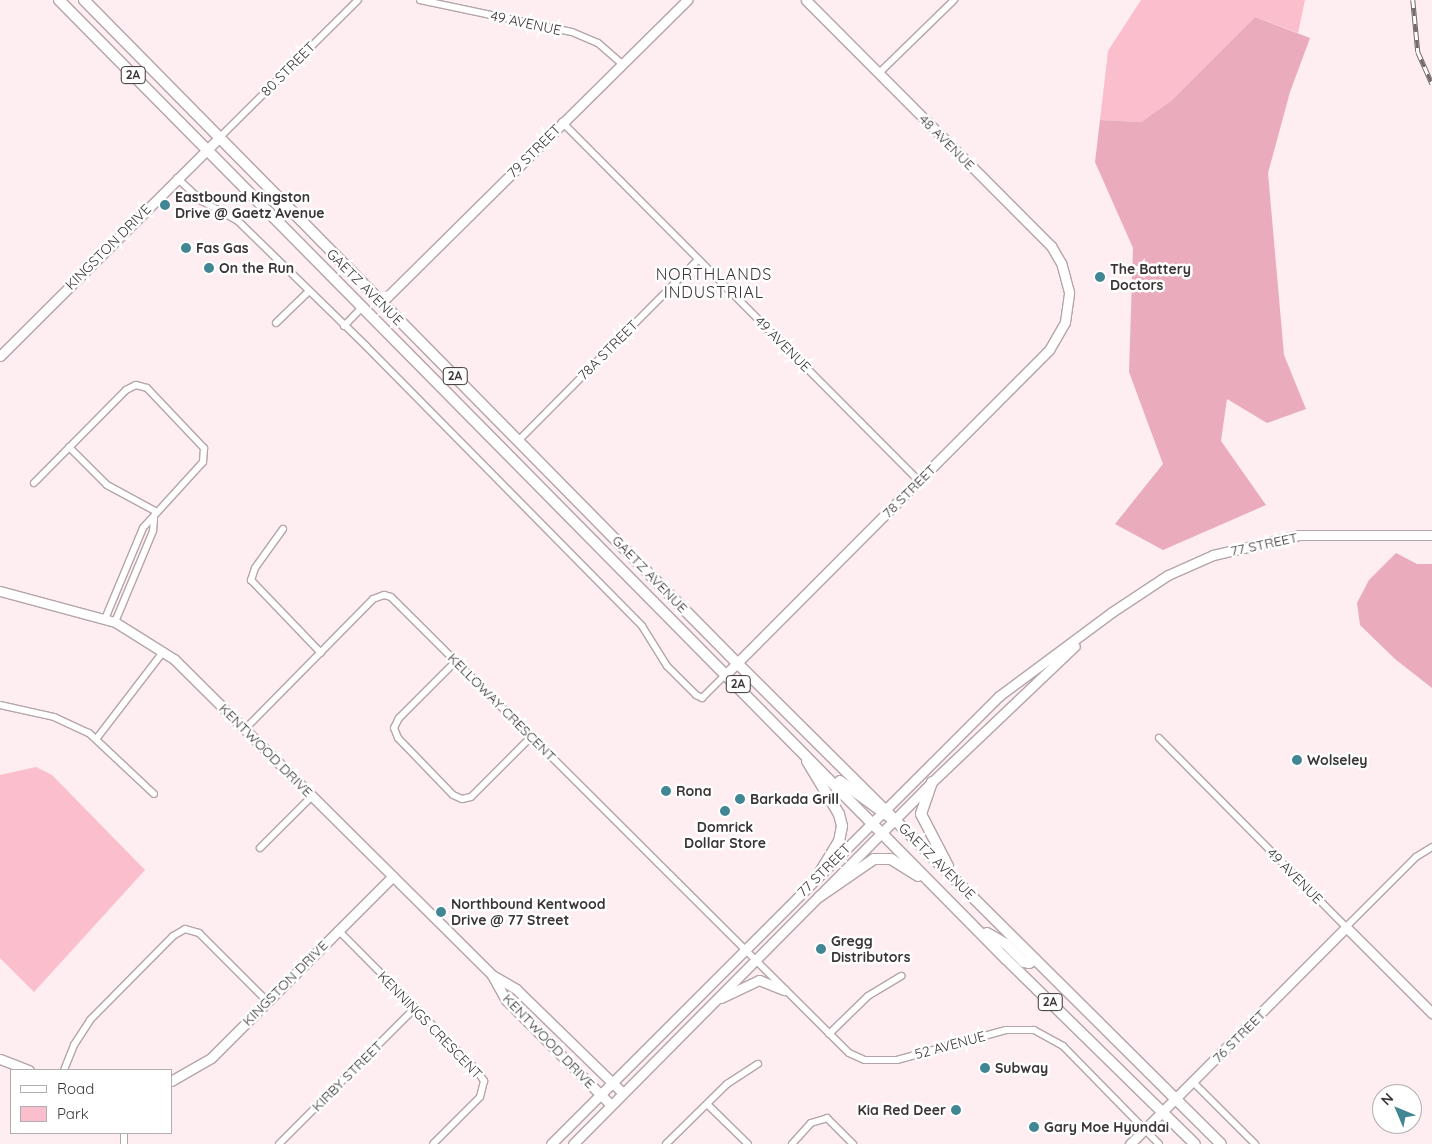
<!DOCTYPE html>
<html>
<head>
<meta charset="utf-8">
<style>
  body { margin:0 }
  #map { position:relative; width:1432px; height:1144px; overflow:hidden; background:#feedf1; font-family:Quicksand,sans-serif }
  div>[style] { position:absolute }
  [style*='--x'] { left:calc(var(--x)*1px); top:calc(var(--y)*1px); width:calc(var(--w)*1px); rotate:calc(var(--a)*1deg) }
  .green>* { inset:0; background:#fbbecd }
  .forest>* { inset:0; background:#eaacbc }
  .roads { filter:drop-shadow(1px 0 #b4a5a8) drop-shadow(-1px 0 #b4a5a8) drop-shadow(0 1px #b4a5a8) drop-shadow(0 -1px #b4a5a8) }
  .street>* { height:6px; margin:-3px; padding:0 3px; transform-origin:3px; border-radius:3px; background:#fff }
  .secondary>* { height:9px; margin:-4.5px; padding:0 4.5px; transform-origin:4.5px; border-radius:4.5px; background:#fff }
  .primary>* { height:10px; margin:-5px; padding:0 5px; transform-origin:5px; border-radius:5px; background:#fff }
  .rail>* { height:4.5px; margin-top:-2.25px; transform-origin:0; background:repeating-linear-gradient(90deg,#fff 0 8px,#736a6c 0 16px); box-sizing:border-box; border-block:1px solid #736a6c }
  .dots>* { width:14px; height:14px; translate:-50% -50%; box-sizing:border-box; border:2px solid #fff; border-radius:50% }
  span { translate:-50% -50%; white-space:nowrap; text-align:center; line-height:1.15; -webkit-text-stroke:5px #fff; paint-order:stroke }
  .shield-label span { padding:1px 4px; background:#fff; border:1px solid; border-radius:4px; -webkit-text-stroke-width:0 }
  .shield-label { font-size:12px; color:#3b3536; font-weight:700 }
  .street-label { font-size:14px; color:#3b3536 }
  .poi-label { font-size:14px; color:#3b3536; font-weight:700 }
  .left { translate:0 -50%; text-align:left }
  .right { translate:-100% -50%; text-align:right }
  .quarter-label { font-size:16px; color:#3b3536; letter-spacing:1px }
  .legend { position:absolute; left:10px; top:1069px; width:162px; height:65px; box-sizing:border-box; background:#fff; border:1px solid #b1aeaf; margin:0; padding:6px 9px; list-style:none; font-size:15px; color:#3b3536 }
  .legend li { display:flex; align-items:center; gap:10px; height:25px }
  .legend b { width:25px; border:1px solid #b1aeaf }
  .north { position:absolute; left:1372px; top:1084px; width:50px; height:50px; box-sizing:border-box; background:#fff; border:1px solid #b1aeaf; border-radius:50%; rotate:315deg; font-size:14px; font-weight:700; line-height:20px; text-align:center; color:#3b3536 }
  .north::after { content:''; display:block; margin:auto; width:18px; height:22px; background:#418693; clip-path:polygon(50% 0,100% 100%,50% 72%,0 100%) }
</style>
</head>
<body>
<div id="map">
  <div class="green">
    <div style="clip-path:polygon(1141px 0,1305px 0,1298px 33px,1255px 17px,1171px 101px,1141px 122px,1100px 120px,1108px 51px)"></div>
    <div style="clip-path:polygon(36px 767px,52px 775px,145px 870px,34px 992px,0 958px,0 775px)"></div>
  </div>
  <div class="forest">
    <div style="clip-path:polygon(1255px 17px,1310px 38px,1290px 92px,1268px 173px,1284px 355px,1306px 409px,1267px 423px,1227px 399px,1221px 441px,1266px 505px,1163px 550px,1115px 524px,1163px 464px,1129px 372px,1133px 248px,1095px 162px,1100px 120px,1141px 122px,1171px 101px)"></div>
    <div style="clip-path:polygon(1396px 553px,1417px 564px,1432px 564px,1432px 688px,1395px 659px,1360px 625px,1357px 603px,1369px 580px)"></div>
  </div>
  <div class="roads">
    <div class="street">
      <div style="--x:420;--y:0;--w:155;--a:11.9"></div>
      <div style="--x:572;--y:32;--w:28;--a:23"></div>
      <div style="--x:598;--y:43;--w:32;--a:41"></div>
      <div style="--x:879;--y:73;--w:105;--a:-44.2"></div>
      <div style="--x:562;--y:122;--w:506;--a:45.16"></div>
      <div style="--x:218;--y:139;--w:197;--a:-44.8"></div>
      <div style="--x:177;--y:178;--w:34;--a:43"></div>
      <div style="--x:202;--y:201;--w:41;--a:29.1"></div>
      <div style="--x:238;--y:221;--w:179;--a:44.3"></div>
      <div style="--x:366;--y:346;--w:393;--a:45.4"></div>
      <div style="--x:642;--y:626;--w:47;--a:58"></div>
      <div style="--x:667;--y:666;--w:41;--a:45"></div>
      <div style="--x:696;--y:695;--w:7;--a:27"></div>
      <div style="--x:702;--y:698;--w:35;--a:-45"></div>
      <div style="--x:276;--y:323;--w:46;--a:-44.1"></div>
      <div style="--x:344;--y:326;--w:28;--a:-46"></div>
      <div style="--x:519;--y:440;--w:254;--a:-45.2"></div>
      <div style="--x:69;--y:447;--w:54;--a:45"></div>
      <div style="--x:107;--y:485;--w:57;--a:28.4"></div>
      <div style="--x:34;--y:483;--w:131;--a:-45.3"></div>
      <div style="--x:126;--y:390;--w:11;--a:-27"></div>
      <div style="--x:136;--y:385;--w:11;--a:15"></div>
      <div style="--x:147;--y:388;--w:83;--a:46.5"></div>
      <div style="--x:204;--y:448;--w:14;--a:94"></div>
      <div style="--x:203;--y:462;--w:89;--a:132.3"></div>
      <div style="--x:143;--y:528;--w:99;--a:112.7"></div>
      <div style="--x:283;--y:529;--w:48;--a:125.7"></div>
      <div style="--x:255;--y:568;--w:13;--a:108"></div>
      <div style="--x:251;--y:580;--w:101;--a:46.2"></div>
      <div style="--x:115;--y:622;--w:99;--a:-67.3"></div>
      <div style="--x:153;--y:531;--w:12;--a:-85"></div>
      <div style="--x:456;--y:661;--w:81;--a:135"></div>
      <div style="--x:399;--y:718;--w:11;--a:117"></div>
      <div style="--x:394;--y:728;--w:11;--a:68"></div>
      <div style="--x:398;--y:738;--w:79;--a:46"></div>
      <div style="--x:453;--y:795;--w:10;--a:24"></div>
      <div style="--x:462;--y:799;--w:9;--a:-13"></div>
      <div style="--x:471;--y:797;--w:85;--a:-45"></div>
      <div style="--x:0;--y:705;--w:55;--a:12.5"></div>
      <div style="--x:54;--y:717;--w:38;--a:25"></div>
      <div style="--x:89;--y:733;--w:89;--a:43.2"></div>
      <div style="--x:245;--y:729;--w:182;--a:-45.4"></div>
      <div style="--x:373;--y:599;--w:12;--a:-20"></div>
      <div style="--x:384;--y:595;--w:7;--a:16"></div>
      <div style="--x:391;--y:597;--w:646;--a:44.87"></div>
      <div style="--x:849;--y:1053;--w:17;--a:24"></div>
      <div style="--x:865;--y:1060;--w:32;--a:0"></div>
      <div style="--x:897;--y:1060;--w:113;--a:-15.4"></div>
      <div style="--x:1006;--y:1030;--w:28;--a:0"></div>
      <div style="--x:1034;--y:1030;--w:33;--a:29"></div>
      <div style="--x:1063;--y:1046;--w:137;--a:45.6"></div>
      <div style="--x:97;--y:738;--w:108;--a:-52.5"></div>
      <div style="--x:1159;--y:738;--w:266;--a:45.3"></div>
      <div style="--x:1346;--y:927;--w:99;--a:-45"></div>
      <div style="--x:1416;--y:857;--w:19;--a:-32"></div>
      <div style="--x:260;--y:848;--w:74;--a:-45"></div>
      <div style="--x:338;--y:930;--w:194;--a:45.2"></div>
      <div style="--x:475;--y:1068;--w:16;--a:55"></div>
      <div style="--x:484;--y:1081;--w:16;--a:104"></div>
      <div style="--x:480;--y:1097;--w:66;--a:135"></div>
      <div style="--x:829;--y:1034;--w:54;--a:-44.3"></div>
      <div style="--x:868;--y:996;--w:39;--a:-31"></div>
      <div style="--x:64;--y:1070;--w:27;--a:-68"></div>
      <div style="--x:74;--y:1045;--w:30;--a:-57"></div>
      <div style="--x:90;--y:1020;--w:118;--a:-45.3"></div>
      <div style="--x:173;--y:936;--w:14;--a:-30"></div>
      <div style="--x:185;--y:929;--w:15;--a:16"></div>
      <div style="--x:199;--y:933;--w:96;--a:45"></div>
      <div style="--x:1193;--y:1082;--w:88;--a:45"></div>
      <div style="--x:707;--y:1104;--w:57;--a:44.3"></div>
      <div style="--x:124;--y:1133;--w:11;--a:90"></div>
      <div style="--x:279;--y:1144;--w:192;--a:-45"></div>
      <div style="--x:666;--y:1144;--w:86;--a:-44.5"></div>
      <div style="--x:727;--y:1084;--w:37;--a:-33"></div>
      <div style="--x:792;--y:1144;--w:28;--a:-48"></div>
      <div style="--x:811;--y:1123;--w:17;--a:-17"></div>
      <div style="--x:827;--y:1118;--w:37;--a:45"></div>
    </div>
    <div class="secondary">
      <div style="--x:381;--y:303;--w:431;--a:-44.7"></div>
      <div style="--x:0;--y:356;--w:308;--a:-44.9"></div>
      <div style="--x:0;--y:591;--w:119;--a:15.1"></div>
      <div style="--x:115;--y:622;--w:70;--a:32.1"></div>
      <div style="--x:174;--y:659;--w:448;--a:44.8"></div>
      <div style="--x:492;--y:975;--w:28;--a:30"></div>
      <div style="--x:516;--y:989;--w:148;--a:44.2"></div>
      <div style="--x:727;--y:673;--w:456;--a:-45.1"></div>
      <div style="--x:1049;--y:350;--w:32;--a:-60"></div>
      <div style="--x:1065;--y:322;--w:30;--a:-82"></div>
      <div style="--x:1069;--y:292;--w:30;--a:-105"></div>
      <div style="--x:1061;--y:263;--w:20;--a:-120"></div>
      <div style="--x:1051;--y:246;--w:347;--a:-134.9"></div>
      <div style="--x:492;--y:975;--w:29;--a:61"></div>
      <div style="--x:506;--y:1000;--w:147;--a:45"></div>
      <div style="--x:721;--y:998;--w:42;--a:-25.3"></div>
      <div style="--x:759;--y:980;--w:27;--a:22"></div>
      <div style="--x:0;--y:1059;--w:31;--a:21"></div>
      <div style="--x:171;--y:1081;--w:46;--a:-29.9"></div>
      <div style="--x:211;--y:1058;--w:257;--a:-45"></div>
      <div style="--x:551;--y:1144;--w:634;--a:-45"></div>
      <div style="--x:999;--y:696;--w:141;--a:-36.6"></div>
      <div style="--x:1112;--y:612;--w:67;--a:-33.5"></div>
      <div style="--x:1168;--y:575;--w:49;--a:-24"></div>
      <div style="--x:1213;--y:555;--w:88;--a:-13.1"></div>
      <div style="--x:1299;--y:535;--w:133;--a:0"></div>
      <div style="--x:573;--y:1144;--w:510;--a:-45.24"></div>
      <div style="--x:932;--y:782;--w:197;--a:-43.6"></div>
      <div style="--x:1130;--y:1144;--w:306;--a:-45.1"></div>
      <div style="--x:1346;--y:927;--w:122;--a:45"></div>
    </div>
    <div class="primary">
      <div style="--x:59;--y:0;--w:1348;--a:45.36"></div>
      <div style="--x:1006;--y:959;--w:264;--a:44.4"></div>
      <div style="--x:84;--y:0;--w:931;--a:45.44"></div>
      <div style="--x:737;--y:663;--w:682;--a:44.82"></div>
      <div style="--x:807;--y:761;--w:62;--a:58.9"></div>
      <div style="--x:839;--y:814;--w:12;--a:76"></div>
      <div style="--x:842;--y:826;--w:15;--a:101"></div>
      <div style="--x:839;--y:841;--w:42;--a:121.4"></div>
      <div style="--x:840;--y:781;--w:63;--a:36"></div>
      <div style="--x:932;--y:782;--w:34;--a:109"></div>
      <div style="--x:921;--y:814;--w:59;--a:62.6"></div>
      <div style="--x:819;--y:897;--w:67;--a:-34.6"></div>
      <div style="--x:874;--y:859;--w:17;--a:0"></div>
      <div style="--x:891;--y:859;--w:32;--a:32"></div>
      <div style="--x:987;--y:933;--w:22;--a:30"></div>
      <div style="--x:1006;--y:944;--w:25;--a:45"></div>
      <div style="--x:1024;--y:962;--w:5;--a:11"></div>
      <div style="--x:1029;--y:963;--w:7;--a:-34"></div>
    </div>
  </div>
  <div class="rail">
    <div style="--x:1413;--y:0;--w:52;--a:84.5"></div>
    <div style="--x:1418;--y:52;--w:35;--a:66"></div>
  </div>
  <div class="dots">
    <div style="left:165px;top:205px;background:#418693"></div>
    <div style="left:186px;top:248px;background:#418693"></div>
    <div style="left:209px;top:268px;background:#418693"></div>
    <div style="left:1100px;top:277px;background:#418693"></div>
    <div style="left:1297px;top:760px;background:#418693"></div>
    <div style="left:666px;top:791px;background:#418693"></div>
    <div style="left:740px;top:799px;background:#418693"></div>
    <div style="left:725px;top:811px;background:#418693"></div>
    <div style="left:441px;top:912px;background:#418693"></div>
    <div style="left:821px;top:949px;background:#418693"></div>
    <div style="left:985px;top:1068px;background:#418693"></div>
    <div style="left:956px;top:1110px;background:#418693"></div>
    <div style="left:1034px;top:1127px;background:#418693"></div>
  </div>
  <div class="shield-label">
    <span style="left:133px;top:75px">2A</span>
    <span style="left:455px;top:376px">2A</span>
    <span style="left:738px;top:684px">2A</span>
    <span style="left:1050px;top:1002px">2A</span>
  </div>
  <div class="street-label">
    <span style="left:526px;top:23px;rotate:12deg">49 AVENUE</span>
    <span style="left:288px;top:69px;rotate:-45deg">80 STREET</span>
    <span style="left:947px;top:142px;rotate:45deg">48 AVENUE</span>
    <span style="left:534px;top:151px;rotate:-45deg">79 STREET</span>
    <span style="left:108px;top:247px;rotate:-45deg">KINGSTON DRIVE</span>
    <span style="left:365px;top:287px;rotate:45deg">GAETZ AVENUE</span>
    <span style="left:783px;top:344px;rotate:45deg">49 AVENUE</span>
    <span style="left:608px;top:350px;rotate:-45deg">78A STREET</span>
    <span style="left:909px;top:491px;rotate:-45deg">78 STREET</span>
    <span style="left:1264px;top:544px;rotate:-12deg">77 STREET</span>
    <span style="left:650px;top:574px;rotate:46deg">GAETZ AVENUE</span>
    <span style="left:502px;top:707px;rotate:45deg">KELLOWAY CRESCENT</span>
    <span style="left:266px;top:750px;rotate:45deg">KENTWOOD DRIVE</span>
    <span style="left:937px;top:861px;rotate:45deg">GAETZ AVENUE</span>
    <span style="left:824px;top:870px;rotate:-45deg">77 STREET</span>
    <span style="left:1295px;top:876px;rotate:45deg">49 AVENUE</span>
    <span style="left:285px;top:983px;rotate:-45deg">KINGSTON DRIVE</span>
    <span style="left:430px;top:1025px;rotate:46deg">KENNINGS CRESCENT</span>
    <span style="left:1239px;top:1036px;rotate:-45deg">76 STREET</span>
    <span style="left:549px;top:1041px;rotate:46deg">KENTWOOD DRIVE</span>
    <span style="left:950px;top:1045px;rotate:-15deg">52 AVENUE</span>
    <span style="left:347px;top:1076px;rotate:-45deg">KIRBY STREET</span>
  </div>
  <div class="poi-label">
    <span class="left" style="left:175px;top:205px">Eastbound Kingston<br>Drive @ Gaetz Avenue</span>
    <span class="left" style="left:196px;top:248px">Fas Gas</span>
    <span class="left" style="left:219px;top:268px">On the Run</span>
    <span class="left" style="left:1110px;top:277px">The Battery<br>Doctors</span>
    <span class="left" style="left:1307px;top:760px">Wolseley</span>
    <span class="left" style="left:676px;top:791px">Rona</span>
    <span class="left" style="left:750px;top:799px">Barkada Grill</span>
    <span style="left:725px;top:835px">Domrick<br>Dollar Store</span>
    <span class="left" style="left:451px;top:912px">Northbound Kentwood<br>Drive @ 77 Street</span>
    <span class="left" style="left:831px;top:949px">Gregg<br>Distributors</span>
    <span class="left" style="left:995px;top:1068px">Subway</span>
    <span class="right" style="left:946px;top:1110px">Kia Red Deer</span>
    <span class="left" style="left:1044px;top:1127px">Gary Moe Hyundai</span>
  </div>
  <div class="quarter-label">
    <span style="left:714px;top:283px">NORTHLANDS<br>INDUSTRIAL</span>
  </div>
  <ul class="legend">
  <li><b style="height:6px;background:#fff"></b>Road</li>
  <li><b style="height:14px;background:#fbbecd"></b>Park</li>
  </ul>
  <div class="north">N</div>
</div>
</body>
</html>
